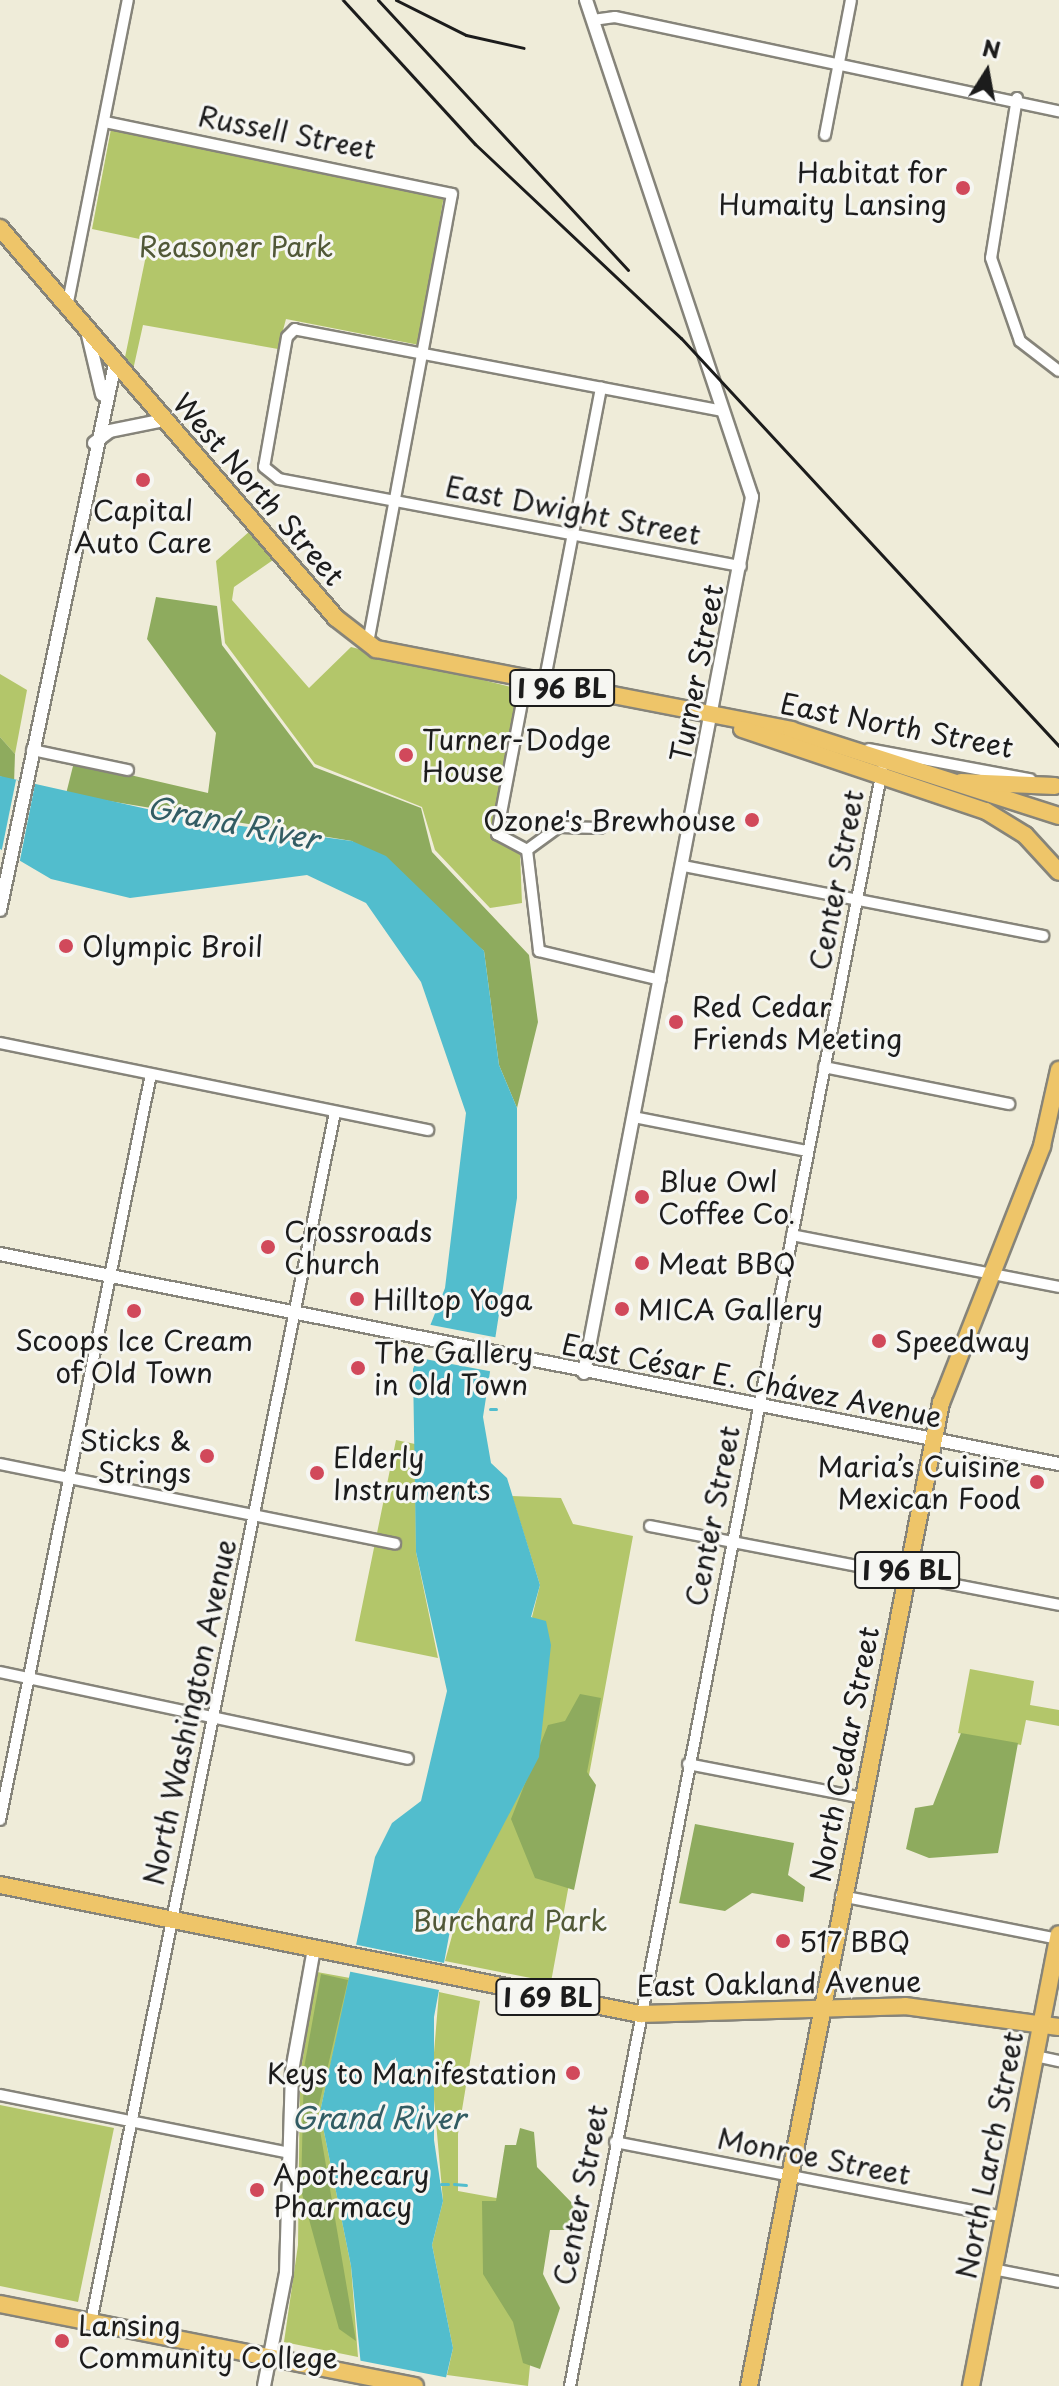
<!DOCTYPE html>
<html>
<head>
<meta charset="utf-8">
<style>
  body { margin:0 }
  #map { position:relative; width:1059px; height:2386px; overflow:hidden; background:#efecd9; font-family:"Playpen Sans",sans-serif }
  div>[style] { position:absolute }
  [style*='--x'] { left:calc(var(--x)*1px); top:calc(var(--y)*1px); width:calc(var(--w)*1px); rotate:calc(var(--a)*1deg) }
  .green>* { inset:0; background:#b3c66a }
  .forest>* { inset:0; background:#8eab5e }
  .water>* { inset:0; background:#52bdcd }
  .pier>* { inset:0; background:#efecd9 }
  .stream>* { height:3px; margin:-1.5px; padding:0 1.5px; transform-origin:1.5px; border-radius:1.5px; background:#52bdcd }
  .roads { filter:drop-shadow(2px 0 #86847a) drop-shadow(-2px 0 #86847a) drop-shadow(0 2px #86847a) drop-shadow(0 -2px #86847a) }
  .minor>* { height:10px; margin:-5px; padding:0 5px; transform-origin:5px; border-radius:5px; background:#fff }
  .tertiary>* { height:12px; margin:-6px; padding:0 6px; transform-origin:6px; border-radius:6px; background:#fff }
  .primary>* { height:16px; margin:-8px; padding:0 8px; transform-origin:8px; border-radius:8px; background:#eec569 }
  .rail>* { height:3px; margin:-1.5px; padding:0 1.5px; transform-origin:1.5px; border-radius:1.5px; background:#1c1c1c }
  .dots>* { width:22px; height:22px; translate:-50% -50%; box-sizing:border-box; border:4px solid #f6f6f2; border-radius:50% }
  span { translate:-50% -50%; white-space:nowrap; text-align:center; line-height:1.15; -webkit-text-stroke:6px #f6f6f2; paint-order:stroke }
  .shield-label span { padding:2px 6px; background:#f6f6f2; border:2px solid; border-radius:6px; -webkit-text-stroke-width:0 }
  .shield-label { font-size:26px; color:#1c1c1c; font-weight:700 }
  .street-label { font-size:28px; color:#1c1c1c }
  .poi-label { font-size:28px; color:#1c1c1c }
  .right { translate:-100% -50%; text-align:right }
  .left { translate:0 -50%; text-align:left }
  .park-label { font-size:28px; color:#515837 }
  .water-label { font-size:30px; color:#325c63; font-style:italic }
  .north { position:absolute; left:947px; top:32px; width:80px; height:80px; -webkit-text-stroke:6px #f6f6f2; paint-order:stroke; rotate:11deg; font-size:22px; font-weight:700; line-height:32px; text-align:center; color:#1c1c1c }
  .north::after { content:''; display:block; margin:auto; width:28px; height:36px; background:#1c1c1c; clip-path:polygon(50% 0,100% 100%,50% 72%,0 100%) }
</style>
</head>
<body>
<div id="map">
  <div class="green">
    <div style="clip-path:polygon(111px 129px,444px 195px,419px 345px,286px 319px,278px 349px,143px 325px,133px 370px,124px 362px,149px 241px,92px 229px)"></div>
    <div style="clip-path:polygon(250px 531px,273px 560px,234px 587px,232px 600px,309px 688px,351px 647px,519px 689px,491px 837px,520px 853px,522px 903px,490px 908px,435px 850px,422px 807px,315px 764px,225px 643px,216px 561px)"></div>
    <div style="clip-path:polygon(0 674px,27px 690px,15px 754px,0 737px)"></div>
    <div style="clip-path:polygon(396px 1440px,415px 1444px,416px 1552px,438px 1658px,355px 1641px)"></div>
    <div style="clip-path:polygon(512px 1496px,561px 1498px,573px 1524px,633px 1536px,551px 1982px,445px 1961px,463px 1896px,539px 1757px,548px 1638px,532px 1617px,540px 1585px)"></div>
    <div style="clip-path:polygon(970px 1669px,1034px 1681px,1030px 1705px,1059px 1710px,1059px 1726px,1026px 1720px,1021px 1745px,958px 1733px)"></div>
    <div style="clip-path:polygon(317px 1972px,350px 1978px,320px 2112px,351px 2266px,358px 2357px,284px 2342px,298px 2245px,300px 2075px)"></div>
    <div style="clip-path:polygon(439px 1992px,480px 2001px,458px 2134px,458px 2191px,546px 2207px,528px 2386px,447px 2375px,453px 2348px,432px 2245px,443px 2201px,432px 2077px)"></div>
    <div style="clip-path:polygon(0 2105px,114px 2128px,78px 2302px,0 2286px)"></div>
  </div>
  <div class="forest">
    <div style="clip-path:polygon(156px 597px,217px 606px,222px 645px,314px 767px,421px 808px,432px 852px,529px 955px,538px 1022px,517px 1108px,499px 1065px,484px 951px,352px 841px,66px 794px,74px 762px,208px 793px,216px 733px,147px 639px)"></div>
    <div style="clip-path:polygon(0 737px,15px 754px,14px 784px,0 776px)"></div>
    <div style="clip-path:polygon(580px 1694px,601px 1698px,587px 1772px,596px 1785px,574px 1890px,535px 1878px,511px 1819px,548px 1725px,565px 1721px)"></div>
    <div style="clip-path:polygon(961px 1733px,1018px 1743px,998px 1853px,929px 1858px,906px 1849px,915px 1808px,933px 1805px)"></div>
    <div style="clip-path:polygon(695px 1824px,794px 1843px,788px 1875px,805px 1887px,803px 1902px,752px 1893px,725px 1911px,679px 1903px)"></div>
    <div style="clip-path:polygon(321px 1974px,348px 1980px,317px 2113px,356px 2341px,339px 2329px,301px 2190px,304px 2068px)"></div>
    <div style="clip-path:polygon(520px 2128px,534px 2132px,537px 2167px,573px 2204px,575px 2220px,570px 2230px,550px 2230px,543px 2274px,560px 2308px,540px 2369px,523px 2363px,513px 2322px,483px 2274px,482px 2201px,496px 2201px,505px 2145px,516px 2145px)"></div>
  </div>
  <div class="water">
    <div style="clip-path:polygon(0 776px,196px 820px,352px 841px,386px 856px,484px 951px,499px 1065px,517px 1108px,517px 1198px,483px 1417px,491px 1463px,507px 1478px,540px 1585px,531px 1617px,546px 1621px,551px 1645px,539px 1757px,451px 1925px,434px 2017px,434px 2140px,443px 2201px,432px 2245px,453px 2348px,444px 2386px,363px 2386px,351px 2266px,320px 2112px,375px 1857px,392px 1823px,421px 1801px,447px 1691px,416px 1552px,413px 1369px,445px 1288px,466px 1113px,421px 982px,366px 903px,307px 875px,130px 898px,51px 879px,0 849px)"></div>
  </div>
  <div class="pier">
    <div style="clip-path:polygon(16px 780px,35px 784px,19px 865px,1px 854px)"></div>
    <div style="clip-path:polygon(426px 1324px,499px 1338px,494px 1372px,414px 1357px)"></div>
    <div style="clip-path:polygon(353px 1944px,449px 1964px,444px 1991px,347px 1971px)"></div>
    <div style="clip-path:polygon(357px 2360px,449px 2378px,448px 2386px,359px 2386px)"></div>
  </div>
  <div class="stream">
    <div style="--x:490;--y:1409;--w:6;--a:0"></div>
    <div style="--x:441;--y:2184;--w:7;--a:0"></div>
    <div style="--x:454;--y:2184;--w:12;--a:5"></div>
  </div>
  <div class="roads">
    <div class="minor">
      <div style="--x:593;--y:20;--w:22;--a:-8"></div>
      <div style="--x:615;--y:17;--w:454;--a:12"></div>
      <div style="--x:1017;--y:98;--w:162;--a:99.2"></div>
      <div style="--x:991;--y:258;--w:88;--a:70.7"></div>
      <div style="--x:1020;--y:341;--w:49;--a:37.6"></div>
      <div style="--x:105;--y:122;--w:354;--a:11.7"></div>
      <div style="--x:452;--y:194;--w:458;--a:100.6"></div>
      <div style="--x:825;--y:135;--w:137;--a:-79.1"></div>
      <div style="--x:67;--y:307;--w:313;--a:-78.8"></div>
      <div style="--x:723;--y:411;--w:436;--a:-169.2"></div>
      <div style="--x:295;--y:329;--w:11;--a:135"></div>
      <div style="--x:287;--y:337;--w:132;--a:100"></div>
      <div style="--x:264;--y:467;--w:19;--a:39"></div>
      <div style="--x:279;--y:479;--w:470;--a:10.7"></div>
      <div style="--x:526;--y:681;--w:156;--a:100.7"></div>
      <div style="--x:497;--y:834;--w:34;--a:28"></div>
      <div style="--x:527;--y:850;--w:102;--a:83.2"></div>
      <div style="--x:539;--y:951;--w:125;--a:13.4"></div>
      <div style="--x:544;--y:684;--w:302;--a:-79.1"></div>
      <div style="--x:869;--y:749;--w:164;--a:10.6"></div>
      <div style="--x:32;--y:750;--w:98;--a:11.8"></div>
      <div style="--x:527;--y:850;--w:39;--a:-36"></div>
      <div style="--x:559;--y:827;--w:41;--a:1.4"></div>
      <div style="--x:684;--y:866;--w:366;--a:11"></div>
      <div style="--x:0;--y:1043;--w:437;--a:11.5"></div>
      <div style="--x:824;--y:1067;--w:189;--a:11.3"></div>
      <div style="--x:634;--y:1117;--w:177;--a:11.1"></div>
      <div style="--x:792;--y:1235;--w:272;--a:11"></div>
      <div style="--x:0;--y:1464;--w:403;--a:11.4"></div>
      <div style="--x:650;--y:1526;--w:417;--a:10.9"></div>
      <div style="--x:0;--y:1672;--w:417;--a:12"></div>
      <div style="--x:688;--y:1764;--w:178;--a:11"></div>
      <div style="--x:0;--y:1820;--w:761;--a:-78.56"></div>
      <div style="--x:841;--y:1896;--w:221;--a:11.2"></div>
      <div style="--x:1035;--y:2056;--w:25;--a:12"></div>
      <div style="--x:0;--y:2095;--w:295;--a:11.3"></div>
      <div style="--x:615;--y:2142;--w:396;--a:10.9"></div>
      <div style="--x:993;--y:2269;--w:67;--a:11.1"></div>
      <div style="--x:91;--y:2322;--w:1234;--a:-78.6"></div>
      <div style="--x:570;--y:2386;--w:1646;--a:-79.07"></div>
    </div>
    <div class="tertiary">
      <div style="--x:88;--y:335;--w:61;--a:76.7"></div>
      <div style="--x:94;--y:443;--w:20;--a:-37"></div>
      <div style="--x:110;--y:431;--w:55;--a:-11.5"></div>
      <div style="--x:0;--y:910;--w:558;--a:-78.11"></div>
      <div style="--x:0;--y:1254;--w:1080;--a:11.22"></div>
      <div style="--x:584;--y:1373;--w:892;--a:-79.14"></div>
      <div style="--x:752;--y:497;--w:524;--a:-108.47"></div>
      <div style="--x:264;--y:2386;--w:115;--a:-79"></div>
      <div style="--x:286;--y:2273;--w:202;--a:-88.3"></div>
      <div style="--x:292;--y:2071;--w:124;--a:-79.8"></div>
    </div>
    <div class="primary">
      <div style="--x:0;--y:228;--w:515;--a:49.25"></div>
      <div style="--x:336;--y:618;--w:51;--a:37.8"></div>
      <div style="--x:376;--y:649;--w:423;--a:11"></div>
      <div style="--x:791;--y:730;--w:281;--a:17.8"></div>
      <div style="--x:742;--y:729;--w:257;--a:18.6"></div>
      <div style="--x:986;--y:811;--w:46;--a:31.6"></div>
      <div style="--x:1025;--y:835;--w:50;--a:47.4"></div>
      <div style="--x:961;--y:782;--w:94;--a:2.4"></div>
      <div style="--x:0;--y:1885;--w:653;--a:11.4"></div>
      <div style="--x:640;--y:2014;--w:265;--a:-1.7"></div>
      <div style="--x:905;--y:2006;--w:155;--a:7.8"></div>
      <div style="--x:0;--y:2304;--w:423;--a:11.2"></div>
      <div style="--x:749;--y:2386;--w:1002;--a:-78.95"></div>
      <div style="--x:941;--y:1403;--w:276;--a:-68.5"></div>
      <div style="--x:1042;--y:1146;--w:78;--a:-77.4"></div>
      <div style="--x:971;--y:2386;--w:460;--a:-79"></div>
    </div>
  </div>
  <div class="rail">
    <div style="--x:343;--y:0;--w:195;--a:47.5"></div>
    <div style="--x:475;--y:144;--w:283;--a:43.3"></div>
    <div style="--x:681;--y:338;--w:556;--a:47.19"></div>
    <div style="--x:378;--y:0;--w:368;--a:47.2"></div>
    <div style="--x:396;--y:0;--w:78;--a:26.6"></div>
    <div style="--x:466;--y:35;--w:59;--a:12.6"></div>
  </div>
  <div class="dots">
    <div style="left:963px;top:188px;background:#d1495b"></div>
    <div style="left:143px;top:480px;background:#d1495b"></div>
    <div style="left:406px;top:755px;background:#d1495b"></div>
    <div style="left:752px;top:820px;background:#d1495b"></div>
    <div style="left:66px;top:946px;background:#d1495b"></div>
    <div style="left:676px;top:1022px;background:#d1495b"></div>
    <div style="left:642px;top:1197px;background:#d1495b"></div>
    <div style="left:268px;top:1247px;background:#d1495b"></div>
    <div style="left:642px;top:1263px;background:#d1495b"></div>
    <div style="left:357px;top:1299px;background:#d1495b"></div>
    <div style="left:622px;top:1309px;background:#d1495b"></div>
    <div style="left:134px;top:1311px;background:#d1495b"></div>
    <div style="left:879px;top:1341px;background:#d1495b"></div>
    <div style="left:358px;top:1368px;background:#d1495b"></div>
    <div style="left:207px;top:1456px;background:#d1495b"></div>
    <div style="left:317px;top:1473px;background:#d1495b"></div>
    <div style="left:1037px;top:1482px;background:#d1495b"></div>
    <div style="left:783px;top:1941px;background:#d1495b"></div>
    <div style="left:573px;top:2073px;background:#d1495b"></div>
    <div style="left:257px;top:2190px;background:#d1495b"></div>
    <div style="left:62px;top:2341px;background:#d1495b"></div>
  </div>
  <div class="shield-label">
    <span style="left:562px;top:688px">I 96 BL</span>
    <span style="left:907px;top:1570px">I 96 BL</span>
    <span style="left:548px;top:1997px">I 69 BL</span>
  </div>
  <div class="street-label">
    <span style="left:287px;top:132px;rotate:11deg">Russell Street</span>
    <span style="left:259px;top:489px;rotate:49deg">West North Street</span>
    <span style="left:573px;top:510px;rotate:11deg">East Dwight Street</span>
    <span style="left:696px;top:673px;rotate:-79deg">Turner Street</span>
    <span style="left:897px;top:725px;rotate:11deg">East North Street</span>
    <span style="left:836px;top:880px;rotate:-79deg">Center Street</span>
    <span style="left:752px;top:1380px;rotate:11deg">East César E. Chávez Avenue</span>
    <span style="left:712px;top:1516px;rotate:-79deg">Center Street</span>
    <span style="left:189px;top:1712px;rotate:-78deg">North Washington Avenue</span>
    <span style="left:844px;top:1754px;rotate:-79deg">North Cedar Street</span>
    <span style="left:779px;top:1983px;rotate:-1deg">East Oakland Avenue</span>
    <span style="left:989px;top:2155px;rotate:-79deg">North Larch Street</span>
    <span style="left:814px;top:2156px;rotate:11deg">Monroe Street</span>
    <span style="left:580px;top:2195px;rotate:-79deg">Center Street</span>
  </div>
  <div class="poi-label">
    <span class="right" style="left:947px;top:188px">Habitat for<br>Humaity Lansing</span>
    <span style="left:143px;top:526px">Capital<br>Auto Care</span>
    <span class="left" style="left:422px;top:755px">Turner-Dodge<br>House</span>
    <span class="right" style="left:736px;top:820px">Ozone's Brewhouse</span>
    <span class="left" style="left:82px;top:946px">Olympic Broil</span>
    <span class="left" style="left:692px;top:1022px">Red Cedar<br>Friends Meeting</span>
    <span class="left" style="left:658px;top:1197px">Blue Owl<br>Coffee Co.</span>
    <span class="left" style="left:284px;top:1247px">Crossroads<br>Church</span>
    <span class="left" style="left:658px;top:1263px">Meat BBQ</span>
    <span class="left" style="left:373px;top:1299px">Hilltop Yoga</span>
    <span class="left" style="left:638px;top:1309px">MICA Gallery</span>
    <span style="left:134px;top:1356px">Scoops Ice Cream<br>of Old Town</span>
    <span class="left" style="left:895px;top:1341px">Speedway</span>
    <span class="left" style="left:374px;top:1368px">The Gallery<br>in Old Town</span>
    <span class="right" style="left:191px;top:1456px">Sticks &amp;<br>Strings</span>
    <span class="left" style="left:333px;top:1473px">Elderly<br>Instruments</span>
    <span class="right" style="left:1021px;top:1482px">Maria’s Cuisine<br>Mexican Food</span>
    <span class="left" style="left:799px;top:1941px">517 BBQ</span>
    <span class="right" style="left:557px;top:2073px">Keys to Manifestation</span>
    <span class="left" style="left:273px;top:2190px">Apothecary<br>Pharmacy</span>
    <span class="left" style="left:78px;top:2341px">Lansing<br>Community College</span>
  </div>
  <div class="park-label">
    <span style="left:236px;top:246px">Reasoner Park</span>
    <span style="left:510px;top:1920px">Burchard Park</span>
  </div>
  <div class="water-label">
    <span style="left:233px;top:822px;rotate:11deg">Grand River</span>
    <span style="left:378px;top:2117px">Grand River</span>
  </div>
  <div class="north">N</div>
</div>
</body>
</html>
